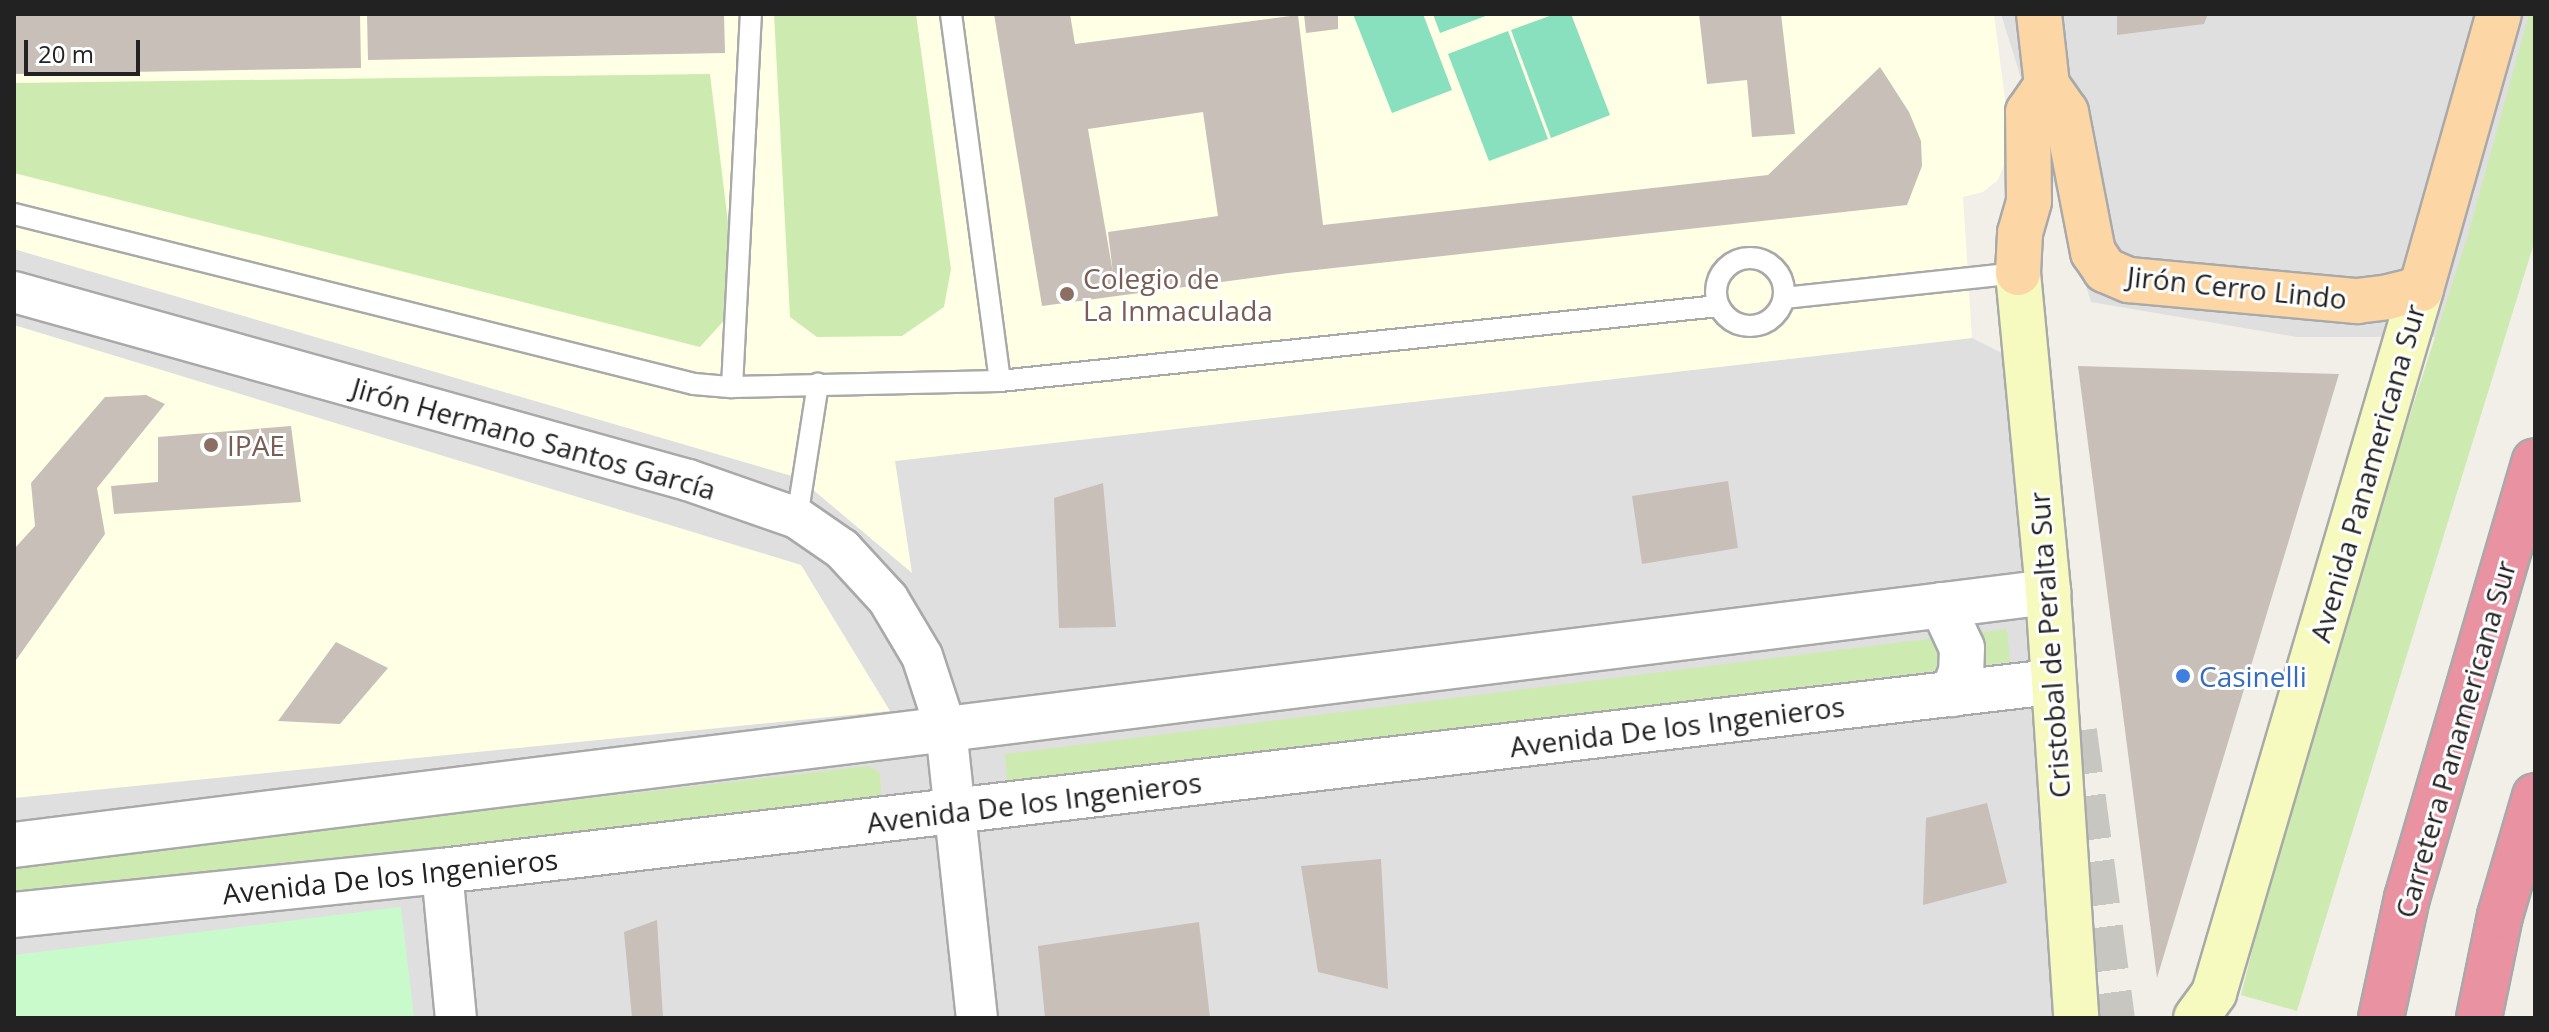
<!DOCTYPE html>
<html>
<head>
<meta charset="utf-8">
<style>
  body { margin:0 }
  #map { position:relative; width:2549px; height:1032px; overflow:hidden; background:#f2efe9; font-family:"Open Sans",sans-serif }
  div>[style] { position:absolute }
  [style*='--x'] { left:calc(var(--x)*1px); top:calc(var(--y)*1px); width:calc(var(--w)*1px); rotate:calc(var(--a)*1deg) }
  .residential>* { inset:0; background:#e0dfdf }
  .education>* { inset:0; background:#ffffe5 }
  .grass>* { inset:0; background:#cdebb0 }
  .park>* { inset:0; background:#c8facc }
  .pitch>* { inset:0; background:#88e0be }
  .building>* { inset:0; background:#c7bfb8 }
  .motorway-tunnel>* { height:44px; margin-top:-22px; transform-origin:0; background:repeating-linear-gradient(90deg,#c8c6c1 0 44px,transparent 0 66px) }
  .roads { filter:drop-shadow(2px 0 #a9a9a9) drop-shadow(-2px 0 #a9a9a9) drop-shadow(0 2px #a9a9a9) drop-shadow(0 -2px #a9a9a9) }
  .service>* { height:20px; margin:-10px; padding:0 10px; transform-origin:10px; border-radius:10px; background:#fff }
  .service>.ring { margin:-10px; padding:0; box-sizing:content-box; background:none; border:20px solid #fff; border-radius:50% }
  .minor>* { height:40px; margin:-20px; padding:0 20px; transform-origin:20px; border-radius:20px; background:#fff }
  .tertiary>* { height:44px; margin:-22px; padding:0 22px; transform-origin:22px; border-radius:22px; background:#fff }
  .secondary>* { height:44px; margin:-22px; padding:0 22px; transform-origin:22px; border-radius:22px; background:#f7fabf }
  .primary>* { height:44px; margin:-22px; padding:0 22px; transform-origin:22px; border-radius:22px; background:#fcd6a4 }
  .motorway>* { height:44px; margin:-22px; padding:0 22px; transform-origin:22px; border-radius:22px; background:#e892a2 }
  .dots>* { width:22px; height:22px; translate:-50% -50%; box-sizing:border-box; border:4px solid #fff; border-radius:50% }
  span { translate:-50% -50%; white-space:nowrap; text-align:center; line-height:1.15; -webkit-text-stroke:6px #fff; paint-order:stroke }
  .education-label { font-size:28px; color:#785e54 }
  .left { translate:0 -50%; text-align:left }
  .street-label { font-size:28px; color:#222 }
  .shop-label { font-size:28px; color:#366cbe }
  .frame { position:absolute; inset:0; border:16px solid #222; pointer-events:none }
  .scale { position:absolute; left:24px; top:40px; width:116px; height:36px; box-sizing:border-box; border:4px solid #222; border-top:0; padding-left:10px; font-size:24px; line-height:28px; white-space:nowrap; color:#222; -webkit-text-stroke:6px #fff; paint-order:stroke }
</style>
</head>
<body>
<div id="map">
  <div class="residential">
    <div style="clip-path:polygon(2001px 14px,2535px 14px,2466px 337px,2297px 337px,2091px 302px)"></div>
    <div style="clip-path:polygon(14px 249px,799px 478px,911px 571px,894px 461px,1972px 338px,2052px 378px,2096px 1018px,14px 1018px)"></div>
  </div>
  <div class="education">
    <div style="clip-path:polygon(14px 14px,1994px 14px,2011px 146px,1998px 180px,1983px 192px,1963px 197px,1972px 338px,895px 461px,912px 573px,799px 478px,14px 249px)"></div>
    <div style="clip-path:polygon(14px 325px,801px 565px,890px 711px,14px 798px)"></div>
  </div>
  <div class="grass">
    <div style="clip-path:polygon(774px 14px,916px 14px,951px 269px,944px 307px,902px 336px,817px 337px,790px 317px)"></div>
    <div style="clip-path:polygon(2529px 14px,2535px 14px,2535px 240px,2297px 1011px,2241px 995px,2306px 737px,2468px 235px)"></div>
    <div style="clip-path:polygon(710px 74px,738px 305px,700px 347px,14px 173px,14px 83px)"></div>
    <div style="clip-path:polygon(2007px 629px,2010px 662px,1007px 782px,1005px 754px)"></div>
    <div style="clip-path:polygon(869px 766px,880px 773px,881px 795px,872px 803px,14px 902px,14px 865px)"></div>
  </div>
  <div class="park">
    <div style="clip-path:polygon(401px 907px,414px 1018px,14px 1018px,14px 955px)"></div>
  </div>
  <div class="pitch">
    <div style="clip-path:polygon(1353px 14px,1423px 14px,1452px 90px,1392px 113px)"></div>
    <div style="clip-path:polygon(1433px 14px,1491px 14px,1440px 33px)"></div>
    <div style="clip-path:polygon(1555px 14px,1571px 14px,1610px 115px,1551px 138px,1511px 30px)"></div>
    <div style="clip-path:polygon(1508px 31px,1548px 139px,1489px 161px,1448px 54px)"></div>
  </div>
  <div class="building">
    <div style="clip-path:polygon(14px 14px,360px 14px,361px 68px,14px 74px)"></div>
    <div style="clip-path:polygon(367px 14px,724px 14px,725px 53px,368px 60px)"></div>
    <div style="clip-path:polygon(evenodd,994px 14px,1070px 14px,1075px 44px,1298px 15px,1323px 225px,1768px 175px,1880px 67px,1909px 112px,1921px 141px,1922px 166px,1907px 205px,1288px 273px,1042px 306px,994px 14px,1203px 112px,1218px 216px,1108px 232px,1113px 273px,1088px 129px,1203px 112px)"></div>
    <div style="clip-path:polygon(1304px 14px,1338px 14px,1338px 29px,1306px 33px)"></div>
    <div style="clip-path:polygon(1699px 14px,1781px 14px,1795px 134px,1752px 137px,1747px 80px,1707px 84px)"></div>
    <div style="clip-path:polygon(2117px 14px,2208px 14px,2204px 24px,2117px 35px)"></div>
    <div style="clip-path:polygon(2078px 366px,2339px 374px,2157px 978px)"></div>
    <div style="clip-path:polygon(146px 395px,165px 404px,97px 488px,105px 534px,14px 663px,14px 549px,35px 526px,31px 483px,105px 397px)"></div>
    <div style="clip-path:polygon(291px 426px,301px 502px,114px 514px,111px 486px,158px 482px,158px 437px)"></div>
    <div style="clip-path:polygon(1728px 481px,1738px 548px,1642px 564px,1632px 496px)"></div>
    <div style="clip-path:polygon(1103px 483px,1116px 627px,1059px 628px,1054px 498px)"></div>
    <div style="clip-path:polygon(336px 642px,388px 668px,340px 724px,278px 721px)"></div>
    <div style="clip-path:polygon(1987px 803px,2007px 883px,1923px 905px,1926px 818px)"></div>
    <div style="clip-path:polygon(1381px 859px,1388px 989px,1318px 972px,1301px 866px)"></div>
    <div style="clip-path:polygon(657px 920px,663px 1018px,632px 1018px,624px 932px)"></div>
    <div style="clip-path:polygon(1199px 922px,1210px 1018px,1045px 1018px,1038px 946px)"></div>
  </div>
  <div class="motorway-tunnel">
    <div style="--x:2075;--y:731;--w:290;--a:82.5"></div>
  </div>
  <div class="roads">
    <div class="service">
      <div style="--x:951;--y:14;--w:370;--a:82.4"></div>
      <div style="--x:14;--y:214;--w:701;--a:14.04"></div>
      <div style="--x:694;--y:384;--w:38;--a:5"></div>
      <div style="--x:732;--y:387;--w:268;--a:-1.3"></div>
      <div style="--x:1000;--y:381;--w:722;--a:-5.96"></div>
      <div class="ring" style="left:1716px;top:258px;width:48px;height:48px"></div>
      <div style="--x:1784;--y:298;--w:235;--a:-6.1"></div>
      <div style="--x:732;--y:387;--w:373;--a:-87.1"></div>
      <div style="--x:797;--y:518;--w:136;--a:-81.1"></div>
    </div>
    <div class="minor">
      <div style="--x:14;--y:292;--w:700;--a:15.59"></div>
      <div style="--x:688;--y:480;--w:115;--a:19.2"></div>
      <div style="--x:797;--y:518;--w:55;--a:34.6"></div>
      <div style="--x:842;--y:549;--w:68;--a:47.4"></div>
      <div style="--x:888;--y:599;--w:66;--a:59.2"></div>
      <div style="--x:922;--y:656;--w:77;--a:71.8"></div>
      <div style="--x:946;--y:729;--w:291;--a:83.9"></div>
      <div style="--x:442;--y:871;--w:148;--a:84.6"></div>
    </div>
    <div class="tertiary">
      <div style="--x:1942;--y:605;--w:47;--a:65.1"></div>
      <div style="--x:1962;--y:648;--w:24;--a:92"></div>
      <div style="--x:1961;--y:672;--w:24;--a:112"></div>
      <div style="--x:14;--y:845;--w:2050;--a:-7.09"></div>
      <div style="--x:14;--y:915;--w:430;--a:-5.9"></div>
      <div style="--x:442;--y:871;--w:1621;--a:-6.7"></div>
    </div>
    <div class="secondary">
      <div style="--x:2018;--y:273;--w:320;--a:84.6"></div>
      <div style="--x:2048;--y:592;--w:427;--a:86.2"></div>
      <div style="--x:2196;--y:1018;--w:31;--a:-54"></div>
      <div style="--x:2214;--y:993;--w:734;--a:-73.61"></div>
    </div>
    <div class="primary">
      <div style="--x:2047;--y:85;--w:33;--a:55"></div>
      <div style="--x:2066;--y:112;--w:143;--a:79.1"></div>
      <div style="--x:2093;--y:252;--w:22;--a:56"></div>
      <div style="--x:2105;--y:270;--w:26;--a:23"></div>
      <div style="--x:2129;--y:280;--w:229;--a:5.3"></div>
      <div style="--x:2357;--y:301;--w:31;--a:-7"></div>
      <div style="--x:2388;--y:297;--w:34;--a:-14"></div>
      <div style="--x:2421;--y:289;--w:286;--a:-74.2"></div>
      <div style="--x:2018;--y:273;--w:40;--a:-87.1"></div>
      <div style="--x:2020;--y:233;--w:33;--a:-74"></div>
      <div style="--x:2029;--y:201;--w:89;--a:-90.6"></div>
      <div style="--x:2028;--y:112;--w:33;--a:-55"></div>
      <div style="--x:2047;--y:85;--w:71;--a:-96.4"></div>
    </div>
    <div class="motorway">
      <div style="--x:2381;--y:1018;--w:123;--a:-77.8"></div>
      <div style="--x:2407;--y:898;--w:455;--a:-73.7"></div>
      <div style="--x:2479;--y:1018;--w:104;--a:-78.4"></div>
      <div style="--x:2500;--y:916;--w:125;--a:-73.7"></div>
    </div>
  </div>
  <div class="dots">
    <div style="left:1067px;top:294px;background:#8d6e63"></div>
    <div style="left:211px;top:445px;background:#8d6e63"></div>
    <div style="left:2183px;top:676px;background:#3f7fe0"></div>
  </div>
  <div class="education-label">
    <span class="left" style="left:1083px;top:294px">Colegio de<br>La Inmaculada</span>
    <span class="left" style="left:227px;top:445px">IPAE</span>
  </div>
  <div class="street-label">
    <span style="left:2237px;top:287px;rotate:6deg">Jirón Cerro Lindo</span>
    <span style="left:534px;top:438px;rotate:16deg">Jirón Hermano Santos García</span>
    <span style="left:2367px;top:473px;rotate:-74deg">Avenida Panamericana Sur</span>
    <span style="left:2049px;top:645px;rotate:-94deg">Cristobal de Peralta Sur</span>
    <span style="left:1677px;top:726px;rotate:-7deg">Avenida De los Ingenieros</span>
    <span style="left:2455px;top:739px;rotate:-74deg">Carretera Panamericana Sur</span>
    <span style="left:1034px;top:802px;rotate:-7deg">Avenida De los Ingenieros</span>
    <span style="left:390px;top:876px;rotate:-6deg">Avenida De los Ingenieros</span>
  </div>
  <div class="shop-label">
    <span class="left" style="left:2199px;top:676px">Casinelli</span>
  </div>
  <div class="frame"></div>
  <div class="scale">20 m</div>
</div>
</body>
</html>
